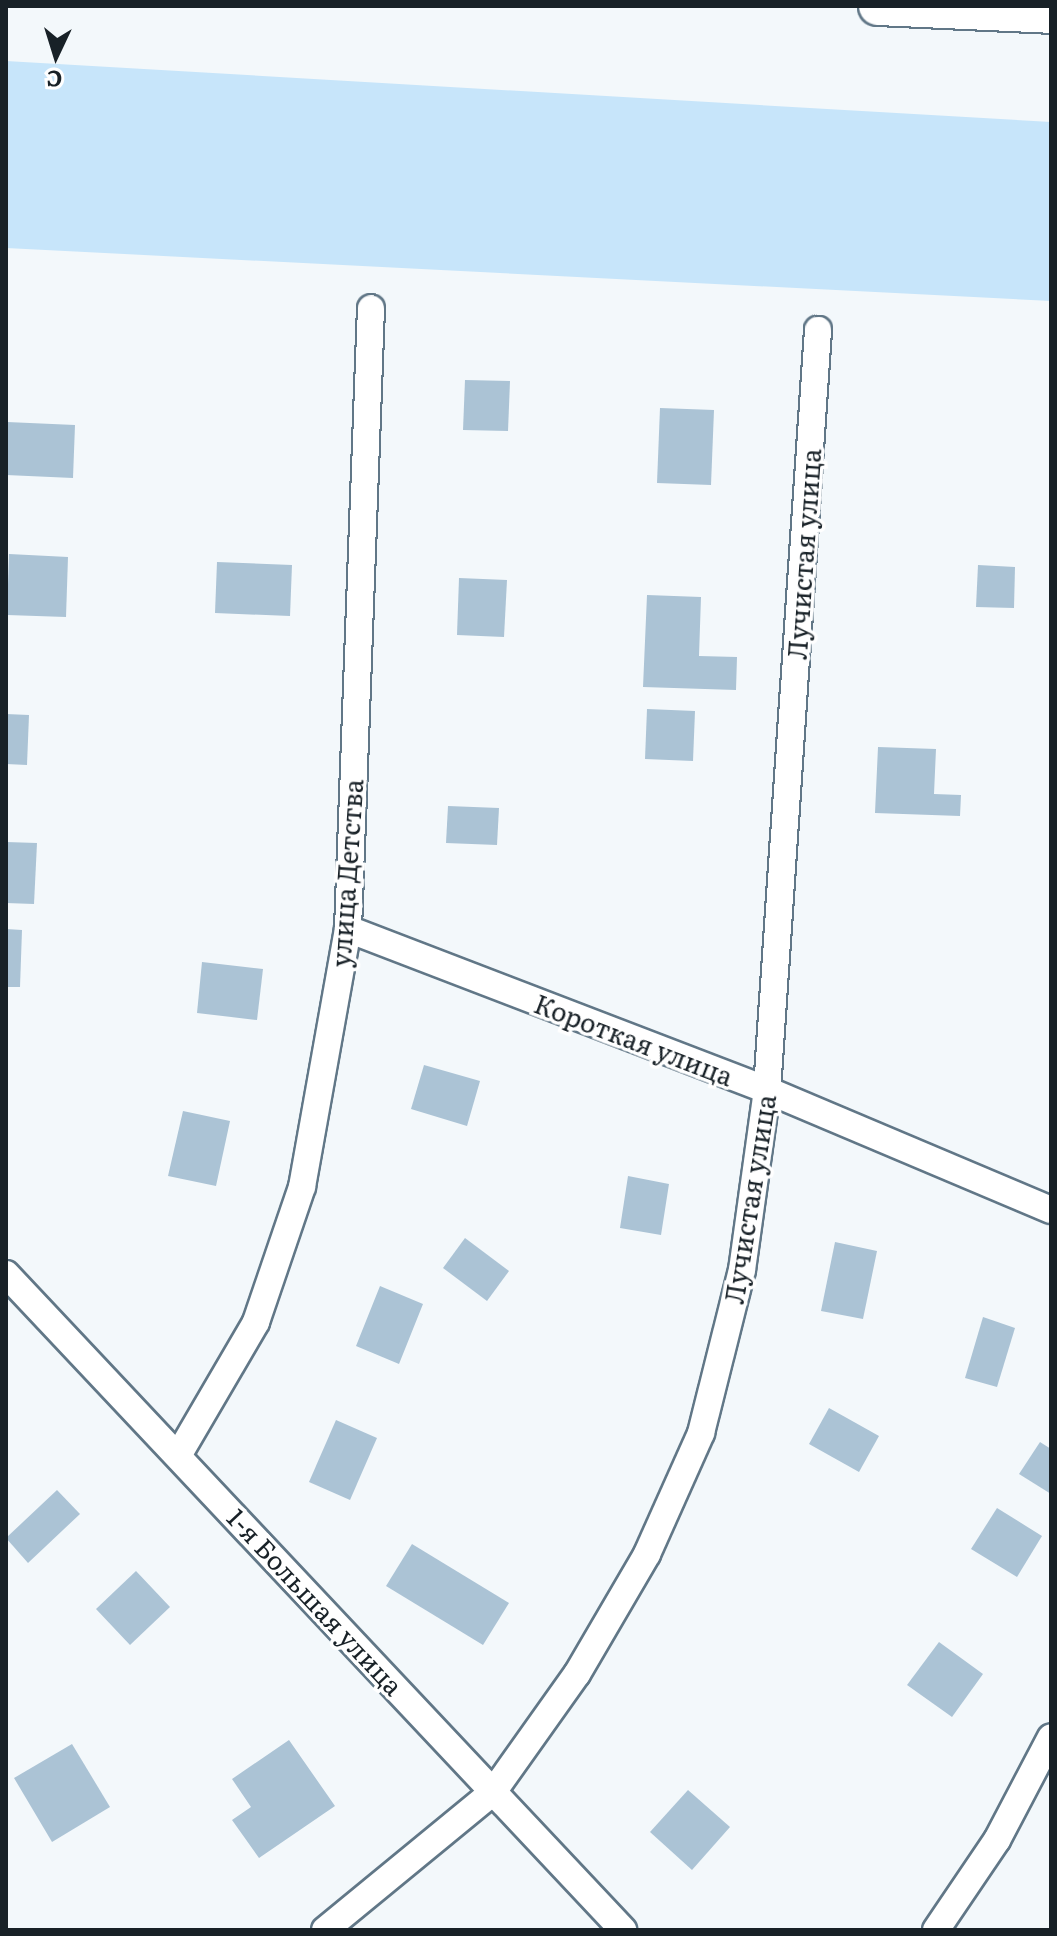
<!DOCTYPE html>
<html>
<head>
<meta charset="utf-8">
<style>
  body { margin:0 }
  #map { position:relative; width:1057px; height:1936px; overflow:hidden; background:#f3f8fb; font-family:Literata,serif }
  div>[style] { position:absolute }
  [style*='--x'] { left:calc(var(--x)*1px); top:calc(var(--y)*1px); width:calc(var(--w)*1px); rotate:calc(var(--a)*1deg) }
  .green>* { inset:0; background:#c7e5fa }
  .building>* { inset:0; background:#abc3d5 }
  .roads { filter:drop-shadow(2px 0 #617787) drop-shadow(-2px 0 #617787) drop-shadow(0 2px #617787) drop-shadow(0 -2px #617787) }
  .minor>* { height:26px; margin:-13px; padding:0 13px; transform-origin:13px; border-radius:13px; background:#fff }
  .secondary>* { height:38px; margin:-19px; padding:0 19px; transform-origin:19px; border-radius:19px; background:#fff }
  span { translate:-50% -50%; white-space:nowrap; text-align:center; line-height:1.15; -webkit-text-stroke:7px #fff; paint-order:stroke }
  .street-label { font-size:26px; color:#182127 }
  .frame { position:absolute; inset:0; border:8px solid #182127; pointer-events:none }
  .north { position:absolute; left:16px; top:16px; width:80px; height:80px; -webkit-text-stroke:6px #fff; paint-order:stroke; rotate:184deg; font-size:22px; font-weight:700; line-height:32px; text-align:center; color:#182127 }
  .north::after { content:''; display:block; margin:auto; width:28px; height:36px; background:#182127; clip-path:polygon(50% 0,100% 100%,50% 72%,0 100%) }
</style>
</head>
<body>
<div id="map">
  <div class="green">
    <div style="clip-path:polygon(6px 61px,1051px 122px,1051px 301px,6px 248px)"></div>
  </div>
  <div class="building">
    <div style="clip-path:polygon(465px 380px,510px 381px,508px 431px,463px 430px)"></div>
    <div style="clip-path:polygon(660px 408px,714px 410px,711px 485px,657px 483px)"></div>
    <div style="clip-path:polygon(7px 422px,75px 425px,73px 478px,6px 475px)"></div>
    <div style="clip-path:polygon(9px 554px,68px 557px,66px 617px,7px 615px)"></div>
    <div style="clip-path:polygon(217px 562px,292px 565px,290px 616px,215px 613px)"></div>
    <div style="clip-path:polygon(978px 565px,1015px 567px,1014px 608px,976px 607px)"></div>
    <div style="clip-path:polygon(459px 578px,507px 580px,504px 637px,457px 635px)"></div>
    <div style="clip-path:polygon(647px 595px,701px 597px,699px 656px,737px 657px,736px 690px,643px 687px)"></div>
    <div style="clip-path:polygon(647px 709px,695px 711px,693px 761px,645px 759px)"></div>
    <div style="clip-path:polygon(6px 714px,29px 715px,27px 765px,6px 764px)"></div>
    <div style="clip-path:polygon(878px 747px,936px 749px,934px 794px,961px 795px,960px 816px,875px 813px)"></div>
    <div style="clip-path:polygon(448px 806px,499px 808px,497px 845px,446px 843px)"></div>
    <div style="clip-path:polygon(6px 842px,37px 843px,34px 904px,6px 903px)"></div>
    <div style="clip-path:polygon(6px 929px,22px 930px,20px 987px,6px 987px)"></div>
    <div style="clip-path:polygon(202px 962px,263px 969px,257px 1020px,197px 1013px)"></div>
    <div style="clip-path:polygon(424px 1065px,480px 1081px,467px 1126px,411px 1109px)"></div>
    <div style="clip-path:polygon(183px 1111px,230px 1121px,216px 1186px,168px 1176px)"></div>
    <div style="clip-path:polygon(628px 1176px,669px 1184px,661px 1235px,620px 1228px)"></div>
    <div style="clip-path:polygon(465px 1238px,509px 1271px,487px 1301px,443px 1268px)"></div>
    <div style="clip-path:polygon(835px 1242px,877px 1251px,863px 1319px,821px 1311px)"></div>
    <div style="clip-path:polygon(380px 1286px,423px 1304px,399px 1364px,356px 1346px)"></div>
    <div style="clip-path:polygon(983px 1317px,1015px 1328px,997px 1387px,965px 1378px)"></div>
    <div style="clip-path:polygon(829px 1408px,879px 1436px,859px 1472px,809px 1444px)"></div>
    <div style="clip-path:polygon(336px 1420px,377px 1438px,350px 1500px,309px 1482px)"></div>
    <div style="clip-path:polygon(1040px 1442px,1051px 1449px,1051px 1494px,1019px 1474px)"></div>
    <div style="clip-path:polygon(57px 1490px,80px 1514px,28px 1563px,6px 1538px)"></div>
    <div style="clip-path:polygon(997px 1508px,1042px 1536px,1017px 1577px,971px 1549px)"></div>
    <div style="clip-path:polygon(412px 1544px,509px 1603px,483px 1645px,386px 1586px)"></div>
    <div style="clip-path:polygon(136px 1571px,170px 1607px,130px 1645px,96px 1609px)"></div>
    <div style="clip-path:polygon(939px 1642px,983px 1674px,952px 1717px,907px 1685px)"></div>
    <div style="clip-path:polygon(289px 1740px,335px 1806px,259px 1858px,232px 1820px,251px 1807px,232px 1779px)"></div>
    <div style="clip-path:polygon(72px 1744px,110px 1807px,52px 1842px,14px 1778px)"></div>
    <div style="clip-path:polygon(688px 1790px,730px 1827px,692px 1870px,650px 1832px)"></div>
  </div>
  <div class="roads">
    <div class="minor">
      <div style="--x:348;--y:929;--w:449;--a:21"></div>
      <div style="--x:767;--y:1090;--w:308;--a:22.9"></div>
      <div style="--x:6;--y:1274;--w:901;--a:46.75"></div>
      <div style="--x:179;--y:1454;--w:153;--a:-59.7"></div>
      <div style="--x:256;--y:1322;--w:143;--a:-71.2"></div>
      <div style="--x:302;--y:1187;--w:262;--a:-79.9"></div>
      <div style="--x:348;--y:929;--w:621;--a:-87.88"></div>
      <div style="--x:325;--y:1930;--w:217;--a:-39.4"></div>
      <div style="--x:493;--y:1792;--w:145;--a:-54.6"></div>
      <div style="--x:577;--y:1674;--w:139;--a:-59.7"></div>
      <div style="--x:647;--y:1554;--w:133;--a:-65.9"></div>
      <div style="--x:701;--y:1433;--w:168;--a:-75.9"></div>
      <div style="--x:742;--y:1270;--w:182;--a:-82.1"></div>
      <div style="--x:767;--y:1090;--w:762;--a:-86.16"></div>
      <div style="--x:936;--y:1930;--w:109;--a:-55.9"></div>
      <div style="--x:997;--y:1840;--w:116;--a:-62.3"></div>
    </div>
    <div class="secondary">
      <div style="--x:878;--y:6;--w:173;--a:2.6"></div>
    </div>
  </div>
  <div class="street-label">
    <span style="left:803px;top:554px;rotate:-86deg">Лучистая улица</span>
    <span style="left:346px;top:873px;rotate:-86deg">улица Детства</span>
    <span style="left:634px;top:1039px;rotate:21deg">Короткая улица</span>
    <span style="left:749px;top:1199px;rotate:-81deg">Лучистая улица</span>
    <span style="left:316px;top:1601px;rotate:47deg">1-я Большая улица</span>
  </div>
  <div class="frame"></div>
  <div class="north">С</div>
</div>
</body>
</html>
